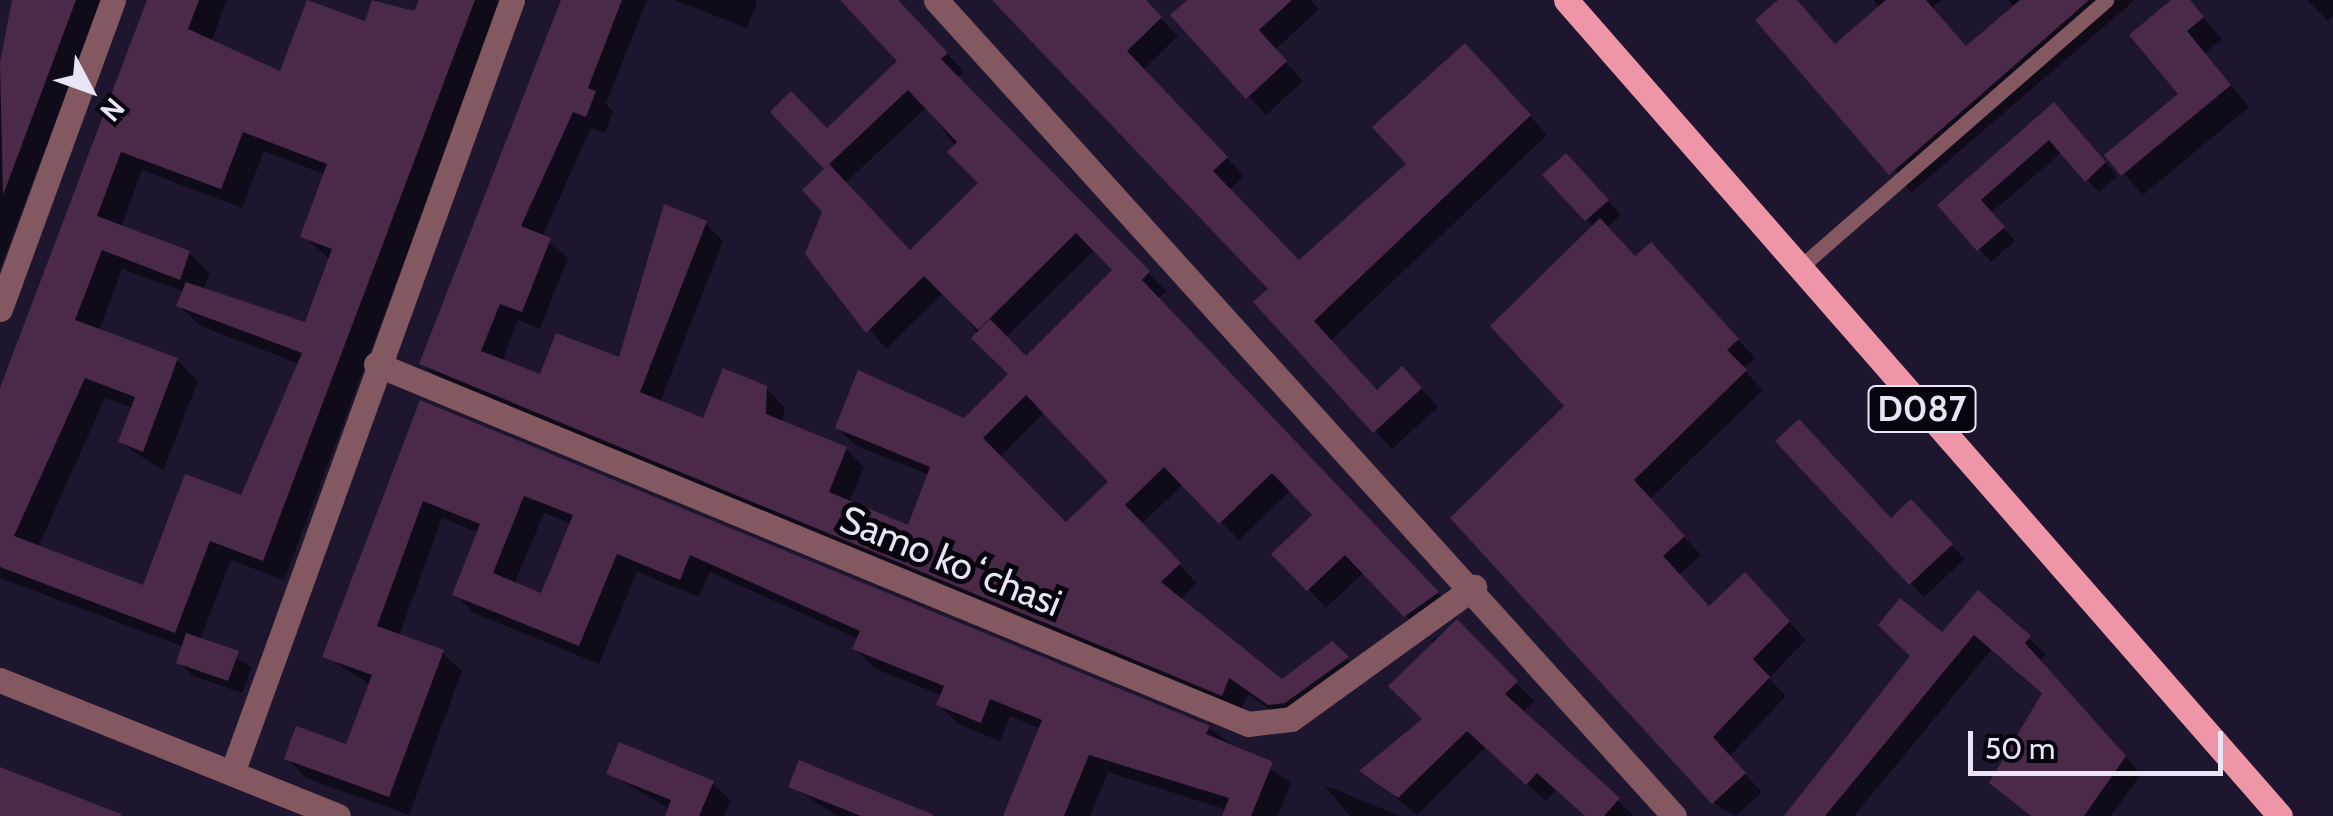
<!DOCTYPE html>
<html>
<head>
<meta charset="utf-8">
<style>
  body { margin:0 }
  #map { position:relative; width:2333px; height:816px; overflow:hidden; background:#1e162e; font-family:Cabin,sans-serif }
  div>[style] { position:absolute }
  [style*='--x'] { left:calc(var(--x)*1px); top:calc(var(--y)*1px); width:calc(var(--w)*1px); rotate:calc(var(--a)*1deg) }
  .shadow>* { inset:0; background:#0007 }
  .building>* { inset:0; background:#4b2949 }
  .lane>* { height:15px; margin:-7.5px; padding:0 7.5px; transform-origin:7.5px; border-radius:7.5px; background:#835861 }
  .street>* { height:25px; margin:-12.5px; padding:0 12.5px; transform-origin:12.5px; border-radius:12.5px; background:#835861 }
  .primary>* { height:25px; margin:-12.5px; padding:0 12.5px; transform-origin:12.5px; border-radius:12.5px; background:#ef95a8 }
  span { translate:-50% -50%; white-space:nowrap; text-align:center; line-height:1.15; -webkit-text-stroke:10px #07040d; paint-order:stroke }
  .shield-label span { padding:2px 8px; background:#07040d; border:2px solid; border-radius:8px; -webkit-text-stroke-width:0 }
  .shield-label { font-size:35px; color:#e9e4f6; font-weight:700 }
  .street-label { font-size:38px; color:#e9e4f6 }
  .north { position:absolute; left:40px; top:40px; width:100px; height:100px; -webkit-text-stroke:8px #07040d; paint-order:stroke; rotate:131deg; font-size:28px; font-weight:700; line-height:40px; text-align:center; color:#e9e4f6 }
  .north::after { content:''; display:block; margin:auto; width:35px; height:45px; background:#e9e4f6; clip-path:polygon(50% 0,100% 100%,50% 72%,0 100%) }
  .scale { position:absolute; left:1968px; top:731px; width:255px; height:45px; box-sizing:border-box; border:5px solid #e9e4f6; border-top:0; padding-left:12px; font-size:30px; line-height:35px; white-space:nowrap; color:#e9e4f6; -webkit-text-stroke:8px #07040d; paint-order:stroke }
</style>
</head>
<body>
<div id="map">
  <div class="shadow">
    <div style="clip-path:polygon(15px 0,101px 0,0 269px,0 71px)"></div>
    <div style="clip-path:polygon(evenodd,149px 0,227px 0,211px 42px,282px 74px,366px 24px,375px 0,416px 14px,421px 0,503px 0,284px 580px,231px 560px,200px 640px,252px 667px,242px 693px,193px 676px,179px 662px,184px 647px,0 578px,0 395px,149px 0,264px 151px,326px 175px,303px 236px,331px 260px,306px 325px,203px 290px,210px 274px,189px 253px,121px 227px,142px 170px,242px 208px,264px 151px,149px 0,122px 269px,184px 292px,179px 306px,200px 326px,300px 364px,242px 499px,144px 588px,38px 548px,105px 398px,133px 408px,120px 442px,163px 471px,198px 381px,177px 360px,99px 331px,122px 269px)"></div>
    <div style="clip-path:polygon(evenodd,563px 0,647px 0,606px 104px,613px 111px,605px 133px,591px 128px,542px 237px,568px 258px,540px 329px,518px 320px,502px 362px,542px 378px,620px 360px,705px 223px,723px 241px,660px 403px,705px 422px,766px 388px,784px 407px,783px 424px,846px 449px,864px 467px,849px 504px,909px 528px,930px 475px,856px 446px,838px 428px,964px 421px,1011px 374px,944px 292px,886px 349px,808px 253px,825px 211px,827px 131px,901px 61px,843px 0,896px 0,964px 72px,957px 78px,1166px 291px,1158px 299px,1455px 611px,1424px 634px,1364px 572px,1326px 608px,1275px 554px,1316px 515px,1291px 490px,1239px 540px,1184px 484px,1141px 524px,1197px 583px,1179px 600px,1282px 682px,1332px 644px,1365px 676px,1288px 722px,1248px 694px,1240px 712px,440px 381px,422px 363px,563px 0,927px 107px,981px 183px,911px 253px,845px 183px,927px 107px,563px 0,1095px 249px,1116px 270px,1026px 359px,1005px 338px,1095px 249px,563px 0,1045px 412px,1112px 482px,1066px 525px,999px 458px,1045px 412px)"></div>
    <div style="clip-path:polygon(674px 0,755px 0,757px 3px,747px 28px)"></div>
    <div style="clip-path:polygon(996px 0,1143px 0,1178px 36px,1143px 70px,1244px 176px,1229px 190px,1300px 263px,1409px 164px,1483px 64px,1547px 135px,1330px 341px,1377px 392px,1420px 387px,1438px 407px,1392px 449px,1257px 302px,1272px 289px)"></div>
    <div style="clip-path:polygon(1190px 0,1311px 0,1319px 9px,1275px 50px,1303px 81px,1266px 115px,1174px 15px)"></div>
    <div style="clip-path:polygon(1781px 0,1795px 0,1836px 46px,1880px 9px,1873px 0,1941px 0,1932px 7px,1968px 48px,2015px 8px,2008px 0,2135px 0,1911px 193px)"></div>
    <div style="clip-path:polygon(2175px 0,2188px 0,2222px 39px,2205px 53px,2249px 107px,2143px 195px,2107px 155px,2181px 94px)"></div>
    <div style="clip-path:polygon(2307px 0,2333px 0,2333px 16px,2328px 21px)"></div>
    <div style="clip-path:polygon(2066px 118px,2117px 176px,2099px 192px,2062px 152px,1991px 213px,2015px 241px,1991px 262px,1940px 205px)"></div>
    <div style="clip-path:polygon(1580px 170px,1621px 215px,1607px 228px,1636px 259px,1668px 263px,1755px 358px,1743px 369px,1763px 390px,1650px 499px,1701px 555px,1679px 575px,1709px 609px,1763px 594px,1806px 640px,1769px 678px,1786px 696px,1729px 757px,1762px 792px,1736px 816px,1714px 803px,1454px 518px,1567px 406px,1594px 227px,1545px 175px)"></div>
    <div style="clip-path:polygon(evenodd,421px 403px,1208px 728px,1291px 783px,1278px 816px,1224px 816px,1227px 810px,1108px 772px,1090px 816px,1006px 816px,1041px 729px,1010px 716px,1000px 741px,958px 724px,939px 705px,943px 696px,874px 668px,855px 649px,859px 639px,710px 572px,699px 597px,637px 572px,599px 664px,474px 613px,455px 594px,479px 533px,442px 518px,399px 636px,442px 652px,462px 671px,409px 815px,306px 778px,287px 758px,348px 748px,371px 685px,325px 656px,421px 403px,544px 513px,572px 524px,542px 597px,514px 585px,544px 513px)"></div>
    <div style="clip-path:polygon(1925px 516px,1965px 559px,1924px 597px,1910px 583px,1891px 521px)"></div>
    <div style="clip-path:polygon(1978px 594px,2046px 654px,2040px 661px,2141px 774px,2111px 816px,2030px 816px,1992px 782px,2044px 694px,1992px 649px,1854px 816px,1787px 816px)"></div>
    <div style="clip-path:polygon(1457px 622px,1534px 701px,1522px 713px,1634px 816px,1586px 816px,1557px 789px,1546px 801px,1486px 747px,1417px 815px,1363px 771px,1426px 719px,1438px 650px,1431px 641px)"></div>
    <div style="clip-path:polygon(609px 773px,712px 783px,731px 801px,724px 816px,668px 816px,670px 809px)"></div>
    <div style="clip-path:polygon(1324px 785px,1400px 816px,1350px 816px)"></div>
    <div style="clip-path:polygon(791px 786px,910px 816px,837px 816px)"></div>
  </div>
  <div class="building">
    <div style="clip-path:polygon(12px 0,76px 0,3px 195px,0 63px)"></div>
    <div style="clip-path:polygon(evenodd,147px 0,199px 0,188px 29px,280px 71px,307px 0,365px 21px,372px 0,414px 11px,419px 0,475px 0,263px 561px,210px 541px,175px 633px,0 567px,0 388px,147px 0,243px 132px,327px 164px,300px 237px,332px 249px,305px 322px,186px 282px,176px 306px,302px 353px,241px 495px,185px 474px,143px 585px,14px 536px,85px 378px,135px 397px,118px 442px,143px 452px,178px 358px,75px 320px,102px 250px,180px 280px,190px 251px,97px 216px,121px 152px,221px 189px,243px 132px)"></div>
    <div style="clip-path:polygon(evenodd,561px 0,622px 0,588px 88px,596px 91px,586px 117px,573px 112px,521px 226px,551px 238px,522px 312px,500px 304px,481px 351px,540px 374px,556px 333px,619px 357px,664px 204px,707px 221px,640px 392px,703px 418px,723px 368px,767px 386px,766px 414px,847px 447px,829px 492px,908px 525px,930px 467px,835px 428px,858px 370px,964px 418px,1008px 374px,971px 338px,990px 319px,1026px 356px,1112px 270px,1076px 233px,978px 330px,924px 276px,866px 333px,805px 254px,822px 212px,802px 190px,829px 164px,910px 250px,978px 183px,947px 152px,957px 142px,908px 90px,824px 169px,770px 112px,791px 91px,827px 128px,897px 61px,840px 0,898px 0,948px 53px,941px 59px,1150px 271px,1142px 280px,1439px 592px,1404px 617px,1345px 555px,1307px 591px,1271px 554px,1312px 515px,1272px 473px,1219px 524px,1164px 467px,1125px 505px,1181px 563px,1161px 582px,1282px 679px,1332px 641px,1349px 657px,1285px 703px,1268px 705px,1229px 678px,1222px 696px,419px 364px,561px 0,1026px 395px,1108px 482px,1066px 522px,983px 438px,1026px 395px)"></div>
    <div style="clip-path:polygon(992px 0,1146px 0,1162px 17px,1127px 51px,1228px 157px,1213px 171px,1299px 260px,1406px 164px,1372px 127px,1465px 43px,1531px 115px,1314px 321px,1377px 390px,1402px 366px,1422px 388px,1373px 433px,1253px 302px,1268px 289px)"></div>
    <div style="clip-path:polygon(1187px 0,1292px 0,1259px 30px,1287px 61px,1246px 99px,1170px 15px)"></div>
    <div style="clip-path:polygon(1778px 0,1797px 0,1835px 44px,1886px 0,1926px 0,1966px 46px,2020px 0,2089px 0,1889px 175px,1755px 20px)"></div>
    <div style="clip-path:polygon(2171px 0,2190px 0,2204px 17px,2187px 31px,2231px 85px,2121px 176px,2104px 155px,2178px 94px,2129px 35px)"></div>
    <div style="clip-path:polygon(2054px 102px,2106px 162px,2085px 182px,2049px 140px,1981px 200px,2005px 227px,1977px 251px,1937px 205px)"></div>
    <div style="clip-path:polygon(1566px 153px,1609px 200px,1585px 221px,1542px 175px)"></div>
    <div style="clip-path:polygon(1600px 218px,1635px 256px,1651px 242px,1739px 339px,1727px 350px,1747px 370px,1634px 480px,1685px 536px,1663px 556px,1709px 606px,1745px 572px,1790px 621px,1753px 659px,1770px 677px,1713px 737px,1746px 773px,1712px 804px,1450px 518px,1564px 406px,1490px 326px)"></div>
    <div style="clip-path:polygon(evenodd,420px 400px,1210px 726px,1206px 734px,1273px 762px,1251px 816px,1222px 816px,1229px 798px,1089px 755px,1064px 816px,1003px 816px,1042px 720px,990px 699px,981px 723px,936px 705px,944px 686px,852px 649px,860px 631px,690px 555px,680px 580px,617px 554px,579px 646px,452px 595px,480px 524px,423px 501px,377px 626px,444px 650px,389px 797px,284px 759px,296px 726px,346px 744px,372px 675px,322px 657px,420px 400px,524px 496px,573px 515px,541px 593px,493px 573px,524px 496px)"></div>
    <div style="clip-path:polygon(1799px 419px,1891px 518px,1911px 499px,1953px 544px,1909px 585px,1775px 441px)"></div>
    <div style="clip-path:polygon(1978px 590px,2031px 636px,2025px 643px,2126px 756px,2084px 816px,2031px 816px,1989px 783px,2042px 693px,1974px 635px,1825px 816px,1784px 816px,1910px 656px,1878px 625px,1900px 598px,1942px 632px)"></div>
    <div style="clip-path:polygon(1457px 619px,1518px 681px,1505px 694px,1620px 798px,1604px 816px,1585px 816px,1537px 773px,1526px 785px,1467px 731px,1398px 798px,1359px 771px,1422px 719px,1388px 686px)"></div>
    <div style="clip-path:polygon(186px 633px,239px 651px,228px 681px,176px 663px)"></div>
    <div style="clip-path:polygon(619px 742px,714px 781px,699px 816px,665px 816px,671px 800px,606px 774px)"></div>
    <div style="clip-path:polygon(799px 760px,934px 815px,933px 816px,861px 816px,788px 787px)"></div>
    <div style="clip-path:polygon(0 767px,121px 814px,121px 816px,0 816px)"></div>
  </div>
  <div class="lane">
    <div style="--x:1798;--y:269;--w:409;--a:-41.1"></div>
  </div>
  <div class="street">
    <div style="--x:936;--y:0;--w:1100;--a:47.87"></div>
    <div style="--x:0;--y:309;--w:329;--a:-69.9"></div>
    <div style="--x:376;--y:364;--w:943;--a:22.43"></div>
    <div style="--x:1248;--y:724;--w:43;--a:-6.6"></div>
    <div style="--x:1291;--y:719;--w:226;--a:-35.8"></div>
    <div style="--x:0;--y:680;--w:364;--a:21.9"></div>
    <div style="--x:232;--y:773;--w:822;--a:-70.09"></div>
  </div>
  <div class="primary">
    <div style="--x:1566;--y:0;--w:1084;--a:48.81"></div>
  </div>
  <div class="shield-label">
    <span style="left:1922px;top:409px">D087</span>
  </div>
  <div class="street-label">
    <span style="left:951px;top:561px;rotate:22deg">Samo koʻchasi</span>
  </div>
  <div class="north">N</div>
  <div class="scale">50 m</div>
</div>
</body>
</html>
